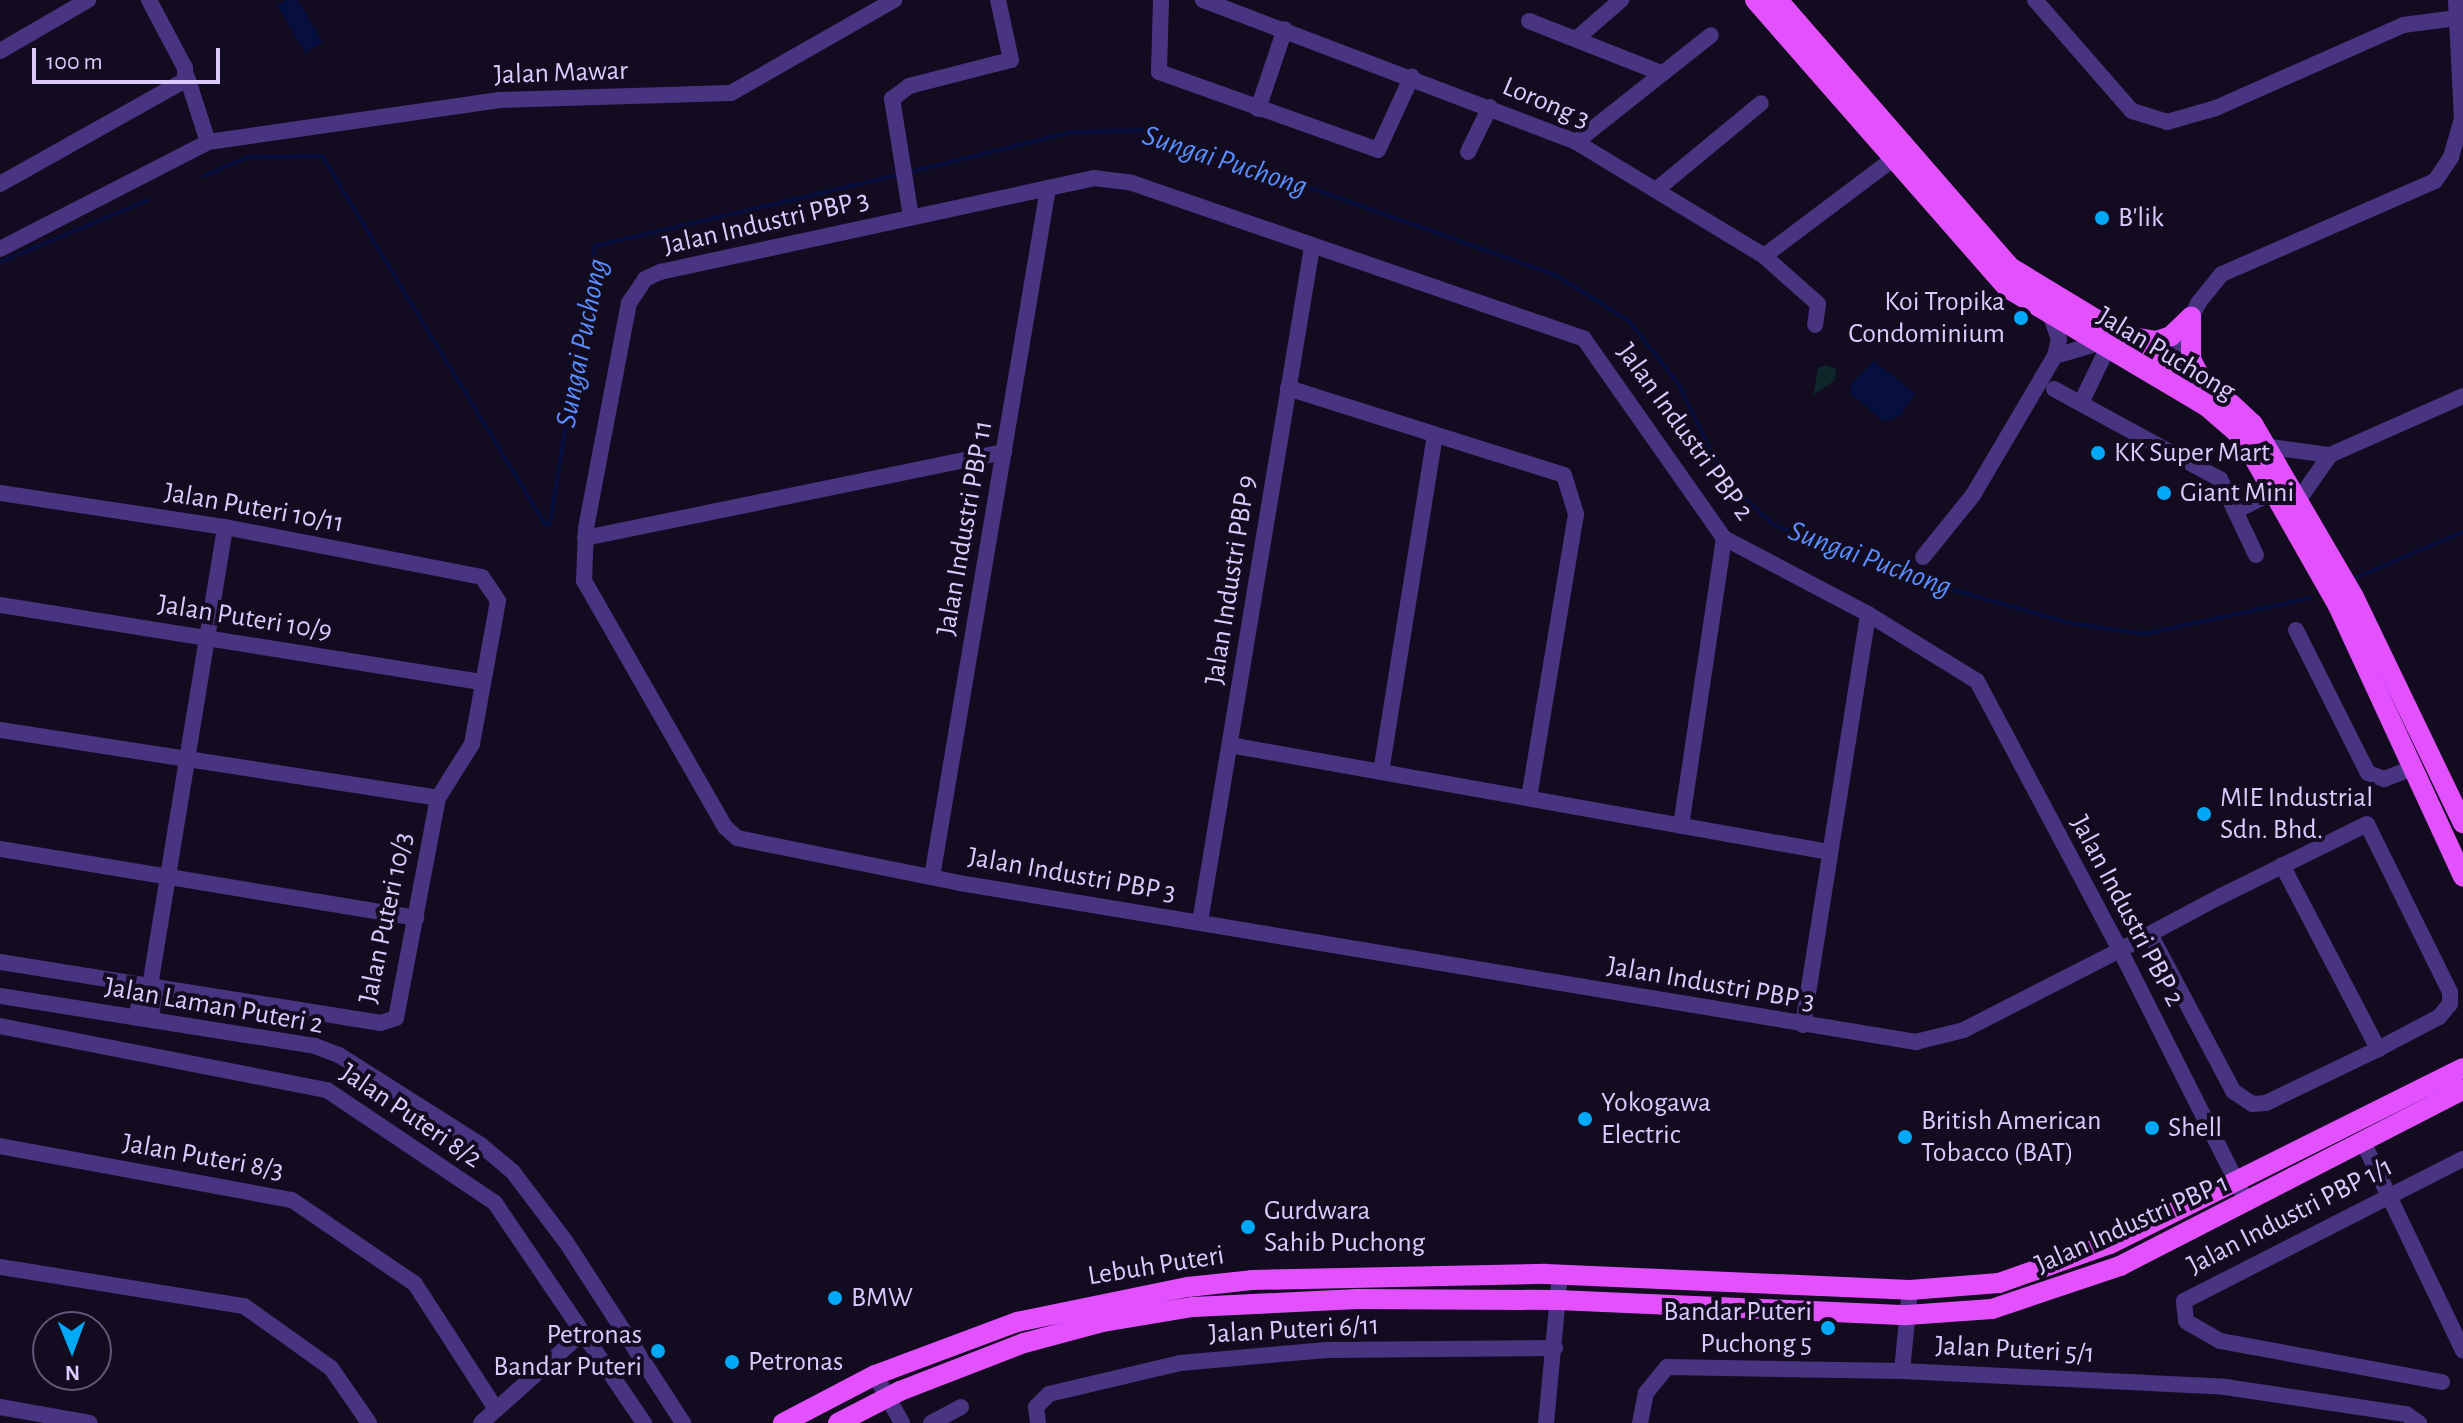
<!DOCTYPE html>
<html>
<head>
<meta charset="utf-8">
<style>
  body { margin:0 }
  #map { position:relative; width:2463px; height:1423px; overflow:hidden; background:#130b20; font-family:"Alegreya Sans",sans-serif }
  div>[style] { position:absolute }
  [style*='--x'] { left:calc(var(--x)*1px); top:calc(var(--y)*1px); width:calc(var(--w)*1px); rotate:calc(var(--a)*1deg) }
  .green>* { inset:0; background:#0e252a }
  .water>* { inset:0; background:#060f3e }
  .stream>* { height:4px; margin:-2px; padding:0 2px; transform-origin:2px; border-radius:2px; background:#060f3e }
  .minor>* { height:16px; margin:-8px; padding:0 8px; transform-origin:8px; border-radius:8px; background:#483481 }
  .major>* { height:20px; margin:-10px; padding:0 10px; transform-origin:10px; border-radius:10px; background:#e351ff }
  .dots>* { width:22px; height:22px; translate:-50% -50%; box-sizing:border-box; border:4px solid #130b20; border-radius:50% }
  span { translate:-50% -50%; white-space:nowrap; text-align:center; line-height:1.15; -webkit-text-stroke:8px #130b20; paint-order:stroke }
  .street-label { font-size:28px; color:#dccaff }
  .poi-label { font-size:28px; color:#dccaff }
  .left { translate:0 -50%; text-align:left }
  .right { translate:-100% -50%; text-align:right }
  .water-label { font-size:30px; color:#588eff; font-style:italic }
  .north { position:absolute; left:32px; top:1311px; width:80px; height:80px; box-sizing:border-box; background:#130b20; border:2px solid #635779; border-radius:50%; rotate:179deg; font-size:22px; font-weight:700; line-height:32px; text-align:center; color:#dccaff }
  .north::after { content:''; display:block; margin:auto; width:28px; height:36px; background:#00a8f5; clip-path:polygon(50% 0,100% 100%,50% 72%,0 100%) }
  .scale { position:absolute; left:32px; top:48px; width:188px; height:36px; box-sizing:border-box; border:4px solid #dccaff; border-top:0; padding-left:10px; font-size:24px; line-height:28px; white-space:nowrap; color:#dccaff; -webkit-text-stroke:6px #130b20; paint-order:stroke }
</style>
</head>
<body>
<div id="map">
  <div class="green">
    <div style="clip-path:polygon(1827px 365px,1836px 369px,1835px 380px,1813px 396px,1818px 368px)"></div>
  </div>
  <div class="water">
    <div style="clip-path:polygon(286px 0,298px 0,323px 42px,305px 53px,277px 5px)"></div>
    <div style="clip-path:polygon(1874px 361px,1915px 393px,1901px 416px,1884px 422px,1850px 393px,1852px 383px)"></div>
  </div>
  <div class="stream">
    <div style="--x:910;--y:172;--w:167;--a:-13.9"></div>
    <div style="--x:1072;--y:132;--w:76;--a:-1.5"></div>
    <div style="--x:1148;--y:130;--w:434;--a:19.6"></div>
    <div style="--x:1557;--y:276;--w:85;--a:32"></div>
    <div style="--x:1629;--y:321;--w:81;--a:52"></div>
    <div style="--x:1679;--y:385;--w:106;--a:64.2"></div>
    <div style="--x:1725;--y:480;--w:67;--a:42.6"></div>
    <div style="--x:1774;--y:525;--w:173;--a:20.3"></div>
    <div style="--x:1936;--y:585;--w:139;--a:15.8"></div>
    <div style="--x:2070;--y:623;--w:75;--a:8.5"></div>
    <div style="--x:2144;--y:634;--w:170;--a:-12.2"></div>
    <div style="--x:204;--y:176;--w:48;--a:-23.4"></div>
    <div style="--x:248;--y:157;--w:74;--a:-0.8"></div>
    <div style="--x:322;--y:156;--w:430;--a:58.8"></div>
    <div style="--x:545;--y:524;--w:5;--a:0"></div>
    <div style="--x:550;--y:524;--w:282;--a:-80.8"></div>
    <div style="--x:595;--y:246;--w:314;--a:-13.2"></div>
    <div style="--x:0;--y:262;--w:160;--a:-22.7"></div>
    <div style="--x:2355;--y:578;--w:117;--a:-23.1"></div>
  </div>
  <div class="minor">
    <div style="--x:1161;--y:0;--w:72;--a:91.6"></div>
    <div style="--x:1159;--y:72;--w:232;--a:19.6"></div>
    <div style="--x:1378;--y:150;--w:81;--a:-65.3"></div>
    <div style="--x:1203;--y:0;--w:399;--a:20.8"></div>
    <div style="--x:1576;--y:142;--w:220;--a:31.2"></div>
    <div style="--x:1764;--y:256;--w:72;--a:41.6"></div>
    <div style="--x:1818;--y:304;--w:21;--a:98"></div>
    <div style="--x:2035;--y:0;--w:147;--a:48.9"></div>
    <div style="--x:2132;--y:111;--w:37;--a:17"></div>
    <div style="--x:2167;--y:122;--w:51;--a:-15.9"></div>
    <div style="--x:2216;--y:108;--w:205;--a:-23.9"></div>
    <div style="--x:2403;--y:25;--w:54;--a:-7.4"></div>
    <div style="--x:1529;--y:21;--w:142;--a:21.5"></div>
    <div style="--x:1576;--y:39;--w:60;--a:-40.9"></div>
    <div style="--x:0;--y:51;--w:102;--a:-30.1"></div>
    <div style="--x:187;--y:77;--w:68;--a:72.1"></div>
    <div style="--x:1258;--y:109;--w:84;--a:-71.4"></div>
    <div style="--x:1576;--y:142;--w:172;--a:-38.4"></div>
    <div style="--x:1468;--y:152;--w:50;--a:-63.9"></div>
    <div style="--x:0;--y:184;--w:212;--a:-29.3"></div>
    <div style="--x:185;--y:80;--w:12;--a:-90"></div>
    <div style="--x:185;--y:68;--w:77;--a:-117.9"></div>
    <div style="--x:1656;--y:190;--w:136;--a:-39.6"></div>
    <div style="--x:911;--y:217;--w:120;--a:-99.1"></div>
    <div style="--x:892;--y:99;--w:21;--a:-37"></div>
    <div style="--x:909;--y:86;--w:105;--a:-14.3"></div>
    <div style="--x:1011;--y:60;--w:61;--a:-102.2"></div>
    <div style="--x:0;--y:249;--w:234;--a:-27.2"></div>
    <div style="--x:208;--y:142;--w:293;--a:-8.2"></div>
    <div style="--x:498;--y:100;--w:233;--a:-1.7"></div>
    <div style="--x:731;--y:93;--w:188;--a:-29.7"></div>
    <div style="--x:1764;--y:256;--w:165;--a:-36.9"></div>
    <div style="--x:2055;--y:356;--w:43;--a:-16.3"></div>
    <div style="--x:2162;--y:370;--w:77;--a:-61.4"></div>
    <div style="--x:2199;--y:302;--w:36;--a:-51"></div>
    <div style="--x:2222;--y:274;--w:232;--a:-23.6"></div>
    <div style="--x:2435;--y:181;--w:29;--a:-56"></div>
    <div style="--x:2451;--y:157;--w:40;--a:-74"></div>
    <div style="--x:2462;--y:119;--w:119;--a:-92.9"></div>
    <div style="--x:1288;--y:388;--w:289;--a:17.5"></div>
    <div style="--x:1564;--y:475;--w:41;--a:72.9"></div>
    <div style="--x:1576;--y:514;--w:288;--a:99.4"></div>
    <div style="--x:2054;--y:389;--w:189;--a:28.5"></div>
    <div style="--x:2220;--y:479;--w:84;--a:64.7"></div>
    <div style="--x:2081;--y:403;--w:58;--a:-64.3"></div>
    <div style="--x:2270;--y:447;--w:61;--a:7.6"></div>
    <div style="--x:0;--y:493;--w:228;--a:8.6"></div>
    <div style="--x:225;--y:527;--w:262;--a:11"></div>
    <div style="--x:482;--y:577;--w:29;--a:56"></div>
    <div style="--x:498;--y:601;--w:145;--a:100.3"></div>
    <div style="--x:472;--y:744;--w:64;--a:122.2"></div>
    <div style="--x:438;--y:798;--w:224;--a:100.8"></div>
    <div style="--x:396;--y:1018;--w:16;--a:162"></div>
    <div style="--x:381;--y:1023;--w:386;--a:-170.9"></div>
    <div style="--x:2300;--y:498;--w:52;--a:-55.1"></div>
    <div style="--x:2330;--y:455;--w:145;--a:-23.9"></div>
    <div style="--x:2237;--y:510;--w:43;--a:-26"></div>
    <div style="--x:585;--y:538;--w:428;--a:-11.6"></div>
    <div style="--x:1923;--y:557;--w:80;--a:-51.1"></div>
    <div style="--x:1973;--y:495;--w:161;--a:-59.5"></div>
    <div style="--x:2055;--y:356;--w:17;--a:-77"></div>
    <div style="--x:2059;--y:339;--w:23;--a:-110"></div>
    <div style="--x:0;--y:605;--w:487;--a:9.1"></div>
    <div style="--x:2296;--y:630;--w:160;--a:63.3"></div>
    <div style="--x:2368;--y:773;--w:17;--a:21"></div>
    <div style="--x:2384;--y:779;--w:28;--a:-21"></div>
    <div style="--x:0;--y:730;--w:443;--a:8.8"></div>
    <div style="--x:1230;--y:745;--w:608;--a:10.13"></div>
    <div style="--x:1381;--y:772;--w:342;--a:-80.9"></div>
    <div style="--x:1681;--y:826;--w:291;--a:-81.5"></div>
    <div style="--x:0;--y:849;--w:422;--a:9.4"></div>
    <div style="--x:2282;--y:865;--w:208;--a:62.4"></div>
    <div style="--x:932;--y:877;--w:699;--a:-80.44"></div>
    <div style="--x:1200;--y:922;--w:684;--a:-80.58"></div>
    <div style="--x:2150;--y:934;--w:178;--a:62.1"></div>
    <div style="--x:2233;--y:1091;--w:23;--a:34"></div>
    <div style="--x:2252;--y:1104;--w:14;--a:-4"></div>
    <div style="--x:2266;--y:1103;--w:124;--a:-25.7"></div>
    <div style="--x:2378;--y:1049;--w:69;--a:-27.7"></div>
    <div style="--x:2439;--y:1017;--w:17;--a:-50"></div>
    <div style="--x:2450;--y:1004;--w:12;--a:-90"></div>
    <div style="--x:2450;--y:992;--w:187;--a:-116.3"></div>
    <div style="--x:2367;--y:824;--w:163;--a:153.7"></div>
    <div style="--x:2221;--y:896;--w:115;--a:151.9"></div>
    <div style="--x:2120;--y:950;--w:175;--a:152.9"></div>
    <div style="--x:1964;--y:1030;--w:49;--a:166"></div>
    <div style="--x:1916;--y:1042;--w:969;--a:-170.56"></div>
    <div style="--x:960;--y:883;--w:227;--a:-168.6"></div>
    <div style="--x:737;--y:838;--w:16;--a:-137"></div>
    <div style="--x:725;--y:827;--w:284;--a:-119.8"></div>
    <div style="--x:584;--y:581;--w:53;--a:-87.8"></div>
    <div style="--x:586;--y:528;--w:229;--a:-79.2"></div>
    <div style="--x:629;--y:303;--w:29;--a:-56"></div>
    <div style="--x:645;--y:279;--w:17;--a:-25"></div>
    <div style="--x:660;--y:272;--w:444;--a:-12.2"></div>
    <div style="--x:1094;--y:178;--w:38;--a:7"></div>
    <div style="--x:1132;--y:183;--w:478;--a:19"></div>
    <div style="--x:1584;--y:339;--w:243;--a:54.9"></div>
    <div style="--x:1724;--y:538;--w:163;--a:27.8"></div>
    <div style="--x:1868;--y:614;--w:128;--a:31.6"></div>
    <div style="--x:1977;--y:681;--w:305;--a:62"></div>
    <div style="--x:2120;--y:950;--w:270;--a:63.3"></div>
    <div style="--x:0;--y:996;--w:319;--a:9"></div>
    <div style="--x:315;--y:1046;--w:26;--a:21"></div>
    <div style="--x:339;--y:1055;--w:168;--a:32.4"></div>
    <div style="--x:481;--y:1145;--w:42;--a:40.2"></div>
    <div style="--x:513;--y:1172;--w:88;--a:52.9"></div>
    <div style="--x:566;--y:1242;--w:216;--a:57.1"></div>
    <div style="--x:137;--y:1018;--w:32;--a:-83"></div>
    <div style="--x:151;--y:1020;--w:32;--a:-83"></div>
    <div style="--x:155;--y:988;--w:9;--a:-117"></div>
    <div style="--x:151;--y:980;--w:459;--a:-80.7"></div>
    <div style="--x:1803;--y:1025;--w:416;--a:-81"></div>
    <div style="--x:0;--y:1026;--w:333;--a:11.1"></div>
    <div style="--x:327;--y:1090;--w:202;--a:33.9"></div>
    <div style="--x:495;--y:1203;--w:266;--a:55.9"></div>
    <div style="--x:2364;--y:1144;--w:229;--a:64.4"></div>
    <div style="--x:0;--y:1146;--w:297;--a:10.5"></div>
    <div style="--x:292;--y:1200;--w:149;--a:34.3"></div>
    <div style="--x:415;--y:1284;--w:149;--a:57.1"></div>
    <div style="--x:0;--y:1267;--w:247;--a:9.1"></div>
    <div style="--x:244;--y:1306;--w:107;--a:35.5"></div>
    <div style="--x:331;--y:1368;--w:67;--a:55.4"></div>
    <div style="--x:1902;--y:1371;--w:81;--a:-84.4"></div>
    <div style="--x:875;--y:1375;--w:55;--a:60.6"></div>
    <div style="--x:2442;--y:1382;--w:226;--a:-169.5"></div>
    <div style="--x:2220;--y:1341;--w:39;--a:-150"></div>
    <div style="--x:2186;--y:1321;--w:20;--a:-96"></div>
    <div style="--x:2184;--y:1301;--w:313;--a:-27"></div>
    <div style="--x:0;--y:1407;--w:91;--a:10.1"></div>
    <div style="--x:481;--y:1423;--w:134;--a:-41.7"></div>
    <div style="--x:931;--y:1423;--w:34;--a:-28"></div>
    <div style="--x:1038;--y:1423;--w:16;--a:-97"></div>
    <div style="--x:1036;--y:1407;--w:18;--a:-45"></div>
    <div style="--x:1049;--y:1394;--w:135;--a:-13.3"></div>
    <div style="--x:1180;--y:1363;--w:147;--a:-5.1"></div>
    <div style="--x:1326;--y:1350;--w:229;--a:-0.5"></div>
    <div style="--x:1546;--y:1423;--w:150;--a:-84.6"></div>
    <div style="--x:1640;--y:1423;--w:31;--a:-79"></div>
    <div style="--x:1646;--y:1393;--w:33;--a:-51"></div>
    <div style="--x:1667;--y:1367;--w:235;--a:1"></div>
    <div style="--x:1902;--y:1371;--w:323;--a:2.8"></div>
    <div style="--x:2225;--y:1387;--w:183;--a:8.5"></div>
    <div style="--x:2406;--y:1414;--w:16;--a:35"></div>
  </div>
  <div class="major">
    <div style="--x:1755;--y:0;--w:383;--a:48.8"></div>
    <div style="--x:2007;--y:288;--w:231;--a:30.7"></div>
    <div style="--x:2206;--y:406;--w:48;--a:40.7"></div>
    <div style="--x:2242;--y:437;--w:194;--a:60.4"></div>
    <div style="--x:2338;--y:606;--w:298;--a:65.2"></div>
    <div style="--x:1778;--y:0;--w:354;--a:49"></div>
    <div style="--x:2010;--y:267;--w:249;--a:31.2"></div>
    <div style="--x:2223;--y:396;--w:41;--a:43"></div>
    <div style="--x:2253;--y:424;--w:200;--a:59.7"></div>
    <div style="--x:2354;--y:597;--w:251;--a:64.3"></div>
    <div style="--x:2191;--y:317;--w:42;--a:90"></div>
    <div style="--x:2191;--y:359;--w:27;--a:63"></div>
    <div style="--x:2131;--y:337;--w:25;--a:9"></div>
    <div style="--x:2156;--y:341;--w:16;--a:-18"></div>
    <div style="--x:2171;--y:336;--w:28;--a:-44"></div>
    <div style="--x:783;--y:1423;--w:104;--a:-27.6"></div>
    <div style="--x:875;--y:1375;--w:152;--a:-20.5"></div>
    <div style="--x:1017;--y:1322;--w:175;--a:-11.6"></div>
    <div style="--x:1188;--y:1287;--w:64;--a:-6.2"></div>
    <div style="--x:1252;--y:1280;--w:294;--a:-1.2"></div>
    <div style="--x:1546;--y:1274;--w:364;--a:2.5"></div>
    <div style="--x:1910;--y:1290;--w:89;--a:-4.5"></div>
    <div style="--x:1999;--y:1283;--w:118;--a:-19.4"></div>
    <div style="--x:2110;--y:1244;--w:394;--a:-26.5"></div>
    <div style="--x:838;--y:1423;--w:70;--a:-27.3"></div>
    <div style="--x:900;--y:1391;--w:133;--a:-21.2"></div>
    <div style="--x:1024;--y:1343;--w:82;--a:-14.9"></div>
    <div style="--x:1103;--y:1322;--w:91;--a:-9.5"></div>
    <div style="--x:1193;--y:1307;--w:165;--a:-2.8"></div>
    <div style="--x:1358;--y:1299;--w:200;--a:0.3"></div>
    <div style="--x:1558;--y:1300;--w:349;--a:2.5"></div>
    <div style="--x:1907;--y:1315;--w:85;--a:-4"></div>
    <div style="--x:1992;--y:1309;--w:135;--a:-18.6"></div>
    <div style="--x:2120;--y:1266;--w:386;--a:-27.2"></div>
  </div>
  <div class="dots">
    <div style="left:2102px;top:218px;background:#00a8f5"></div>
    <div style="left:2021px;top:318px;background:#00a8f5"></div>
    <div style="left:2098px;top:453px;background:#00a8f5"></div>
    <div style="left:2164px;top:493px;background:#00a8f5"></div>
    <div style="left:2204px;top:814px;background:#00a8f5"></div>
    <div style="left:1585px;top:1119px;background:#00a8f5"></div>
    <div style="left:2152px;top:1128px;background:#00a8f5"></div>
    <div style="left:1905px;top:1137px;background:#00a8f5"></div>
    <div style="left:1248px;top:1227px;background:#00a8f5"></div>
    <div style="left:835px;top:1298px;background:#00a8f5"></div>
    <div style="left:1828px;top:1328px;background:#00a8f5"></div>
    <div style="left:658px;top:1351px;background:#00a8f5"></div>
    <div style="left:732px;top:1362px;background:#00a8f5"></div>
  </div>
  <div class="street-label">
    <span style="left:561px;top:73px;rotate:-2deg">Jalan Mawar</span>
    <span style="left:1546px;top:103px;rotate:23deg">Lorong 3</span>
    <span style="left:766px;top:223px;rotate:-13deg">Jalan Industri PBP 3</span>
    <span style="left:2166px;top:354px;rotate:31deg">Jalan Puchong</span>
    <span style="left:1685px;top:432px;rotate:54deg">Jalan Industri PBP 2</span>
    <span style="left:254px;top:508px;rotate:10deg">Jalan Puteri 10/11</span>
    <span style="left:965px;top:528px;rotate:-80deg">Jalan Industri PBP 11</span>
    <span style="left:1231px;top:580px;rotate:-81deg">Jalan Industri PBP 9</span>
    <span style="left:245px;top:618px;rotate:9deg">Jalan Puteri 10/9</span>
    <span style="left:1072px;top:875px;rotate:10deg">Jalan Industri PBP 3</span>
    <span style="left:2127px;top:911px;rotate:62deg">Jalan Industri PBP 2</span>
    <span style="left:386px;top:918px;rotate:-78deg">Jalan Puteri 10/3</span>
    <span style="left:1711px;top:984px;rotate:10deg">Jalan Industri PBP 3</span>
    <span style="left:214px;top:1006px;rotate:10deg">Jalan Laman Puteri 2</span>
    <span style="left:411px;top:1116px;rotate:34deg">Jalan Puteri 8/2</span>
    <span style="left:203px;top:1157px;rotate:10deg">Jalan Puteri 8/3</span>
    <span style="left:2290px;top:1216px;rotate:-27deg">Jalan Industri PBP 1/1</span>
    <span style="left:2132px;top:1224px;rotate:-24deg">Jalan Industri PBP 1</span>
    <span style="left:1156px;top:1266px;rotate:-9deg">Lebuh Puteri</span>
    <span style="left:1294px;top:1330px;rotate:-3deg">Jalan Puteri 6/11</span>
    <span style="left:2015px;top:1350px;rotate:3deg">Jalan Puteri 5/1</span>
  </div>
  <div class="poi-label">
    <span class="left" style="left:2118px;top:218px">B'lik</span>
    <span class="right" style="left:2005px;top:318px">Koi Tropika<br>Condominium</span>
    <span class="left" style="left:2114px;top:453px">KK Super Mart</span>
    <span class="left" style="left:2180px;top:493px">Giant Mini</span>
    <span class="left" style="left:2220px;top:814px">MIE Industrial<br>Sdn. Bhd.</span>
    <span class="left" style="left:1601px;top:1119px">Yokogawa<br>Electric</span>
    <span class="left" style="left:1921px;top:1137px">British American<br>Tobacco (BAT)</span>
    <span class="left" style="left:2168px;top:1128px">Shell</span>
    <span class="left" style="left:1264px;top:1227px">Gurdwara<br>Sahib Puchong</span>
    <span class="left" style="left:851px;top:1298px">BMW</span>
    <span class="right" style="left:1812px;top:1328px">Bandar Puteri<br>Puchong 5</span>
    <span class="right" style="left:642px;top:1351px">Petronas<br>Bandar Puteri</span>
    <span class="left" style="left:748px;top:1362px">Petronas</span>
  </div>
  <div class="water-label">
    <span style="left:1225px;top:161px;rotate:18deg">Sungai Puchong</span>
    <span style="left:582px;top:343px;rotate:-79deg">Sungai Puchong</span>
    <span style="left:1870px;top:559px;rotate:20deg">Sungai Puchong</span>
  </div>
  <div class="north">N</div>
  <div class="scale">100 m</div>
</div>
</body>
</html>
